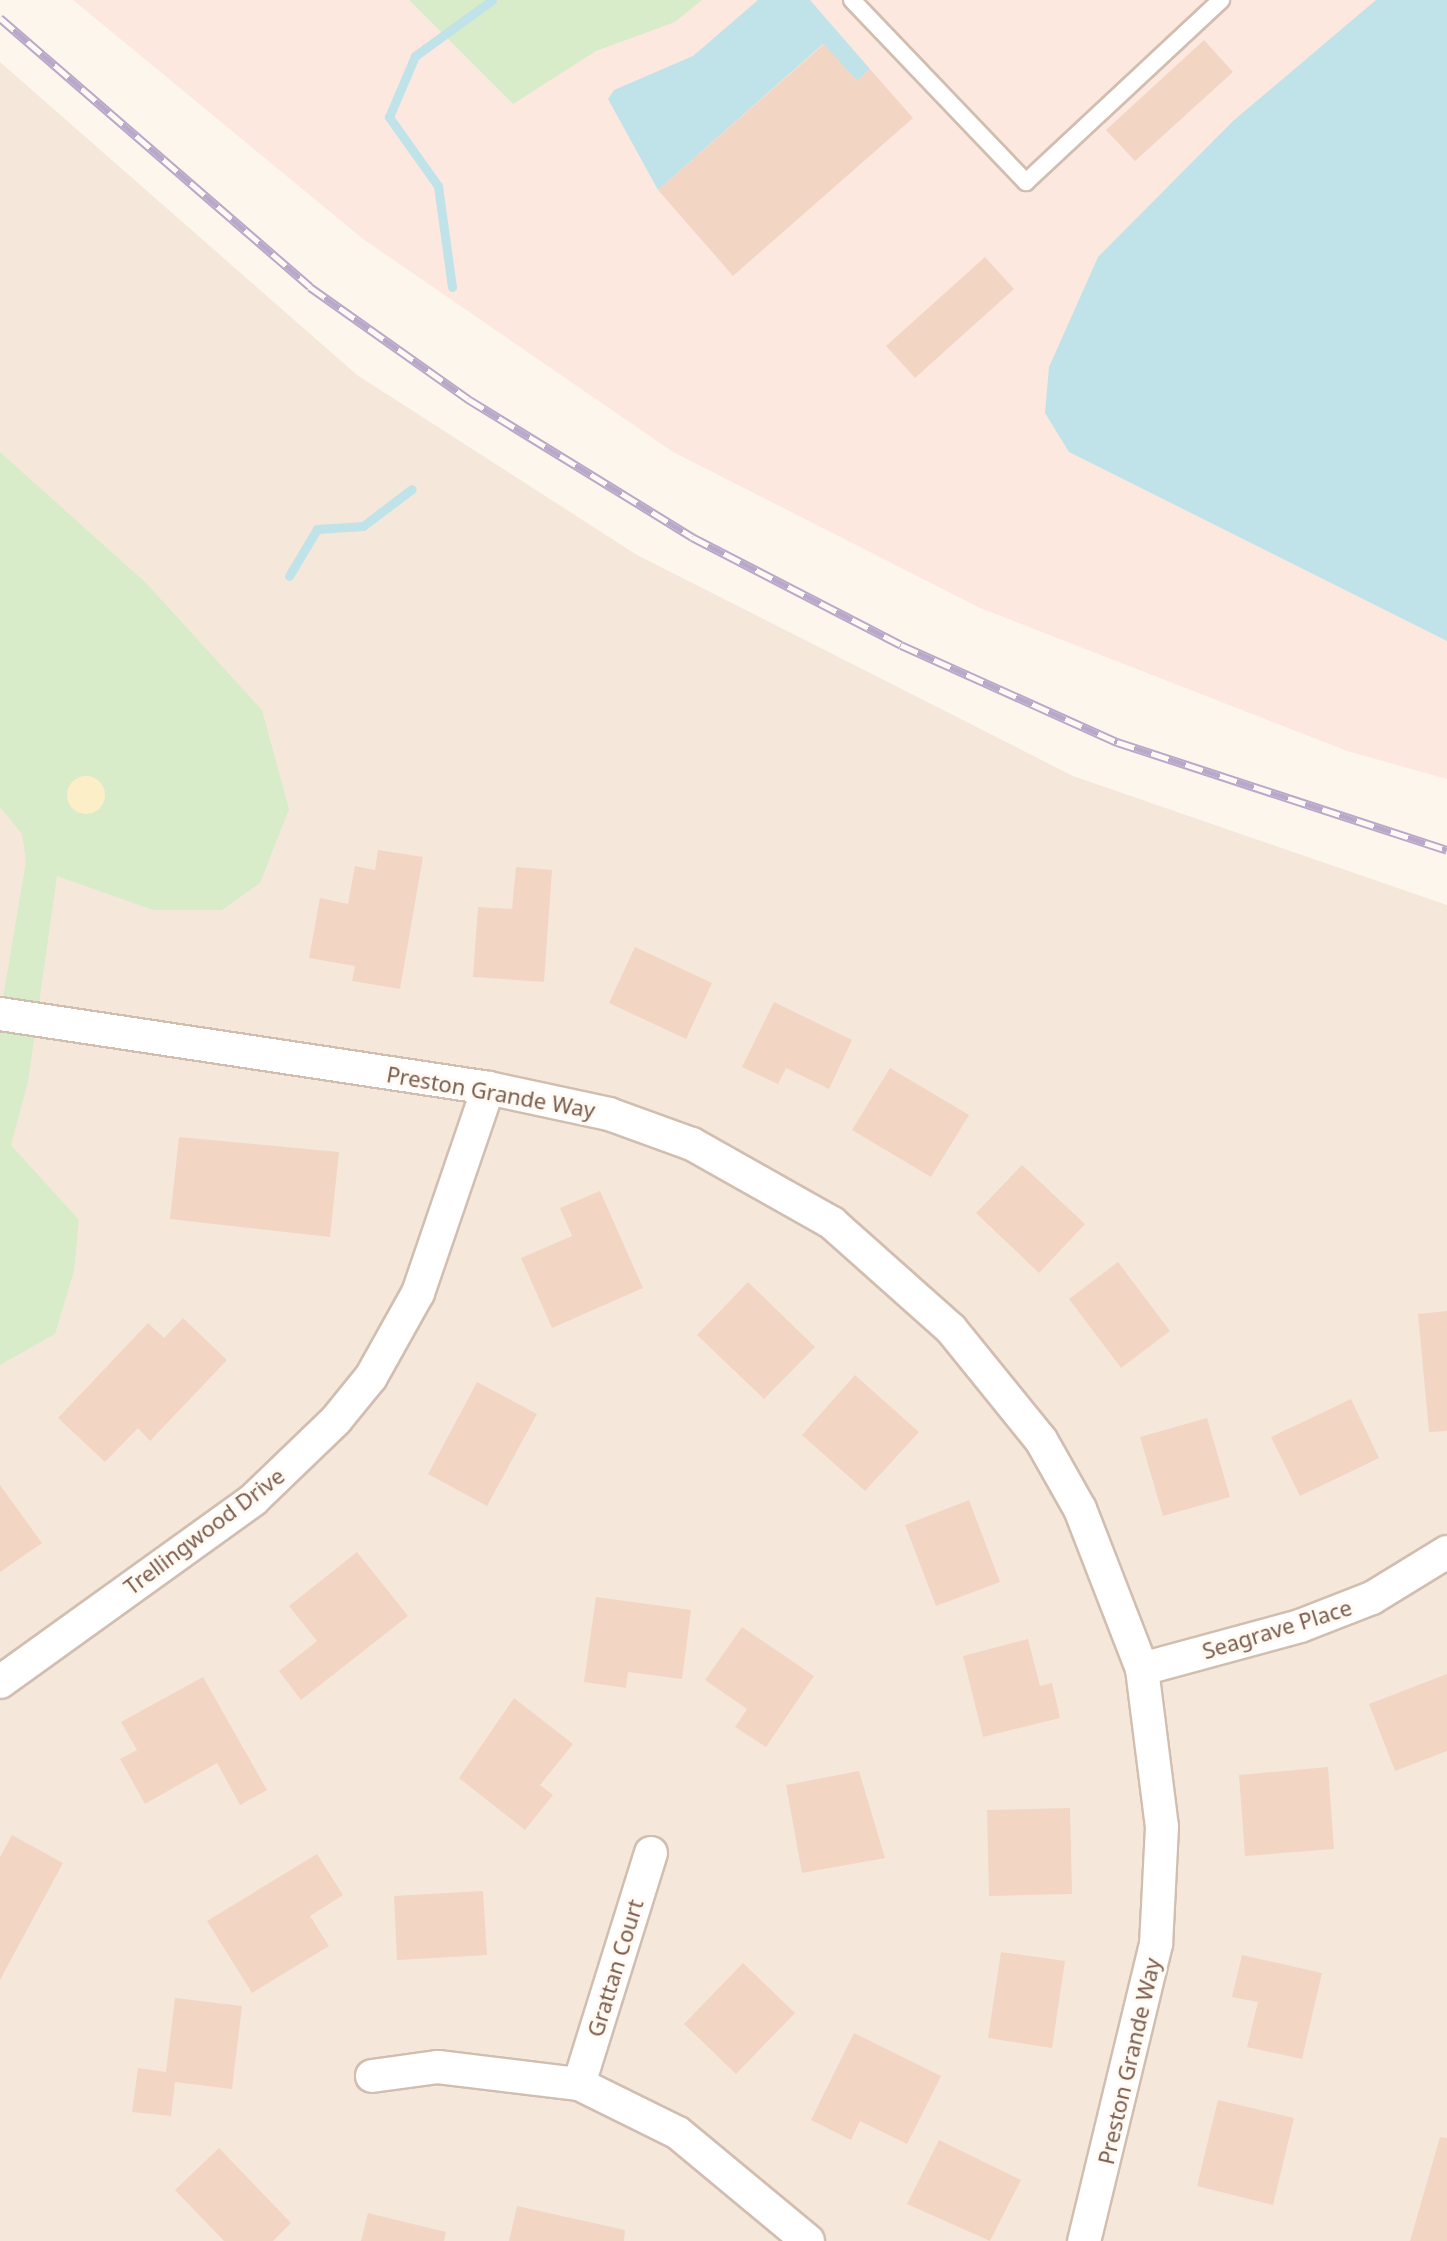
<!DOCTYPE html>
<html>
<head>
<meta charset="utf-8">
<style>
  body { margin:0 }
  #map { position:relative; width:1447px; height:2241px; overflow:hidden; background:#fdf6ec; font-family:"Noto Sans",sans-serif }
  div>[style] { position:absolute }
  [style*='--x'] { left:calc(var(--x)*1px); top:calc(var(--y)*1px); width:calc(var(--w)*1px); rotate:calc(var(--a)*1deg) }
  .residential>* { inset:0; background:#f5e8da }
  .commercial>* { inset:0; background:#fde8e0 }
  .green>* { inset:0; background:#d8ecc9 }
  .sand>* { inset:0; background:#fcefc7 }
  .round { border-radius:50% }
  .water>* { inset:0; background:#bfe3e8 }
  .stream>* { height:9px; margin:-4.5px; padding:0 4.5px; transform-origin:4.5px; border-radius:4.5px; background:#bfe3e8 }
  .building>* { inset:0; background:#f3d5c3 }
  .roads { filter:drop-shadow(2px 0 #d1beb0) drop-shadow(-2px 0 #d1beb0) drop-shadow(0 2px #d1beb0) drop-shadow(0 -2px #d1beb0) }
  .lane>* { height:16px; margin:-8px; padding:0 8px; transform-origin:8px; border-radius:8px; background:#fff }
  .street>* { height:32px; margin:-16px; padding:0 16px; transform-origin:16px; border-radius:16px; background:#fff }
  .rail>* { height:9px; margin-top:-4.5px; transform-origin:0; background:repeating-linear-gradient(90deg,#fffaf3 0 18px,#b9a8c9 0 36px); box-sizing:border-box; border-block:2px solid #b9a8c9 }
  span { translate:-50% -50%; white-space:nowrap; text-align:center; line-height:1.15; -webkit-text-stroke:6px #fffaf3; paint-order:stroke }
  .street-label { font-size:22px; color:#7a5c4d }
</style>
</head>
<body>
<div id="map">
  <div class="residential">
    <div style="clip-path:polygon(0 62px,357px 375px,637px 555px,1073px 776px,1447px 905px,1447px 2241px,0 2241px)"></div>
  </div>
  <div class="commercial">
    <div style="clip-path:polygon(73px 0,1447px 0,1447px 779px,1347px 751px,980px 608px,673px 452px,363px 239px)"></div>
  </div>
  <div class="green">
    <div style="clip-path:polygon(409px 0,702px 0,675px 22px,596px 51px,513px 104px)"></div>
    <div style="clip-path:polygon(0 452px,146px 583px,262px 710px,289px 809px,260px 883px,222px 910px,153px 910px,57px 876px,28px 1082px,11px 1145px,79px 1220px,74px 1271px,55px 1334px,0 1365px,0 1016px,26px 861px,22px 834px,0 807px)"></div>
  </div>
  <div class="sand">
    <div class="round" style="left:67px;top:776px;width:38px;height:38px"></div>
  </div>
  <div class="water">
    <div style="clip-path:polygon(758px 0,810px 0,870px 69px,857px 81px,823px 44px,658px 190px,608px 99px,614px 90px,693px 56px)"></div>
    <div style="clip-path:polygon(1376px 0,1447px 0,1447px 641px,1069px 452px,1045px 413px,1049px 367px,1098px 257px,1233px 121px)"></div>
  </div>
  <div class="stream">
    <div style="--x:452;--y:287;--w:102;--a:-97.9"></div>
    <div style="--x:438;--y:186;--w:85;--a:-125.4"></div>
    <div style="--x:389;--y:117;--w:66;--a:-66.9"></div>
    <div style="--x:415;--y:56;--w:95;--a:-36"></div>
    <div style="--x:289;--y:576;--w:55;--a:-59.2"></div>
    <div style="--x:317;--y:529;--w:46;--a:-3.7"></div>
    <div style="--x:363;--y:526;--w:61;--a:-37.1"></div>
  </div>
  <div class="building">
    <div style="clip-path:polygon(1204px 40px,1233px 72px,1135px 161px,1106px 130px)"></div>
    <div style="clip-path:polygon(824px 44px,857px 81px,870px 69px,913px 118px,733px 276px,658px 190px)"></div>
    <div style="clip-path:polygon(985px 257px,1014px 289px,915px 378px,886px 346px)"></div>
    <div style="clip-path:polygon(378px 850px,423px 857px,400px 989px,352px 981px,355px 966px,309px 958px,320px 898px,348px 904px,355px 866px,375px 870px)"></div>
    <div style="clip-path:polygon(516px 867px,552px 870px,544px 982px,473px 977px,478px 907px,512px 909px)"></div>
    <div style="clip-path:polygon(635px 947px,712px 983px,686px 1039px,609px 1003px)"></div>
    <div style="clip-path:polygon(774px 1002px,852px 1040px,829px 1089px,786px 1068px,778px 1084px,742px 1067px)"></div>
    <div style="clip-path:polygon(890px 1068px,969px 1115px,931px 1177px,852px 1130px)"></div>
    <div style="clip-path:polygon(179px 1137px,339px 1152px,330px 1237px,170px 1219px)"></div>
    <div style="clip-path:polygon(1022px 1165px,1085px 1224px,1039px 1273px,976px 1213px)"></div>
    <div style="clip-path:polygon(600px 1191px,643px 1288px,552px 1328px,521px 1258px,572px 1236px,560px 1208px)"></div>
    <div style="clip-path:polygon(1118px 1262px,1170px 1331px,1121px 1368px,1069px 1299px)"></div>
    <div style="clip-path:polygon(748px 1282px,815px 1347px,764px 1399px,697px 1335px)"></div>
    <div style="clip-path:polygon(1447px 1311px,1447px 1431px,1429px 1432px,1418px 1314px)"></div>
    <div style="clip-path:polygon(183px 1318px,227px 1360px,150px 1441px,138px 1428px,105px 1462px,58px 1418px,148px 1323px,164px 1338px)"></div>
    <div style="clip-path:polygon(855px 1375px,919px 1432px,865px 1491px,802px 1435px)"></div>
    <div style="clip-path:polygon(477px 1382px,537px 1414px,487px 1506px,428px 1474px)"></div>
    <div style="clip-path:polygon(1351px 1399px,1379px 1458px,1300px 1496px,1271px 1437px)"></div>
    <div style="clip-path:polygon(1207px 1418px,1230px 1497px,1163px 1516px,1140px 1437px)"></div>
    <div style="clip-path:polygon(0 1485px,42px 1543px,0 1572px)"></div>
    <div style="clip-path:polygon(969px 1500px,1000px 1582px,936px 1606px,905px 1525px)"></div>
    <div style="clip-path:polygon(357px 1552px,408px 1616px,301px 1700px,279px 1671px,317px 1641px,289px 1606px)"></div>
    <div style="clip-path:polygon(596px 1597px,691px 1610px,682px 1679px,628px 1672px,626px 1688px,584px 1682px)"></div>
    <div style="clip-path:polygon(742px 1627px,814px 1676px,766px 1747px,735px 1727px,747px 1709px,705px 1680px)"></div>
    <div style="clip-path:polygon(1028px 1639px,1040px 1686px,1052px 1683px,1060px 1718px,983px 1737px,963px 1656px)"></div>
    <div style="clip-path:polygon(1447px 1674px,1447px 1751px,1395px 1771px,1369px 1704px)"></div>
    <div style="clip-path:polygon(203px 1677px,267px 1790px,240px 1805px,217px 1763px,145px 1804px,120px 1759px,137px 1750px,121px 1722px)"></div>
    <div style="clip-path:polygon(514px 1698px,573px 1744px,540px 1785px,553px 1795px,525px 1830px,459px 1778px)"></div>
    <div style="clip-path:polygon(1328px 1767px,1334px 1849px,1245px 1856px,1239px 1775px)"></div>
    <div style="clip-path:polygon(859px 1771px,885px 1858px,802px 1873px,786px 1785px)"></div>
    <div style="clip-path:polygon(1070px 1808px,1072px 1894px,989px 1896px,987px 1810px)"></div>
    <div style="clip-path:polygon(12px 1835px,63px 1863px,0 1980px,0 1857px)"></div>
    <div style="clip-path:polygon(317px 1854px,343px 1895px,310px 1916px,329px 1946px,252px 1993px,207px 1921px)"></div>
    <div style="clip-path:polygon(483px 1891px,487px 1955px,397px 1960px,394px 1896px)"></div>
    <div style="clip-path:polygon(1001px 1952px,1065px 1961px,1052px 2048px,988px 2038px)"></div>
    <div style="clip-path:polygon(1242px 1955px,1322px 1973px,1302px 2059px,1247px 2047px,1258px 2002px,1232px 1997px)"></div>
    <div style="clip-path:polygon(743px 1963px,795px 2013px,736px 2074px,684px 2024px)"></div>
    <div style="clip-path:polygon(175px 1998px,242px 2006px,232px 2089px,175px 2082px,171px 2116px,132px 2112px,138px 2068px,166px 2072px)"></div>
    <div style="clip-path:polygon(854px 2033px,941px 2076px,907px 2144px,860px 2121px,851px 2140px,811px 2120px)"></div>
    <div style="clip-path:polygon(1218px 2100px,1294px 2118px,1273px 2205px,1197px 2186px)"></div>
    <div style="clip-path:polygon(1440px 2137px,1447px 2138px,1447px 2241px,1410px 2241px)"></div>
    <div style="clip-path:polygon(939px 2140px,1021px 2180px,990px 2241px,907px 2204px)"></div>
    <div style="clip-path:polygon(219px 2148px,291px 2223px,273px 2241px,224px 2241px,175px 2190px)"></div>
    <div style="clip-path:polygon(517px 2206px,625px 2230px,624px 2241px,509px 2241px)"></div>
    <div style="clip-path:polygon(368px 2213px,446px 2232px,444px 2241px,361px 2241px)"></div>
  </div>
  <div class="roads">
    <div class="lane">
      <div style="--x:852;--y:0;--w:252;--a:46.3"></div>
      <div style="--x:1026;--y:182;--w:267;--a:-43"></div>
    </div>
    <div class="street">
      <div style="--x:0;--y:1014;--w:494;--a:8.6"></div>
      <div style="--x:488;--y:1088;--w:124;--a:12.1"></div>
      <div style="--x:609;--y:1114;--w:88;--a:19.9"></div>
      <div style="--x:692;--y:1144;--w:161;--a:29.4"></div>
      <div style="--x:832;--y:1223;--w:159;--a:41.7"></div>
      <div style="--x:951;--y:1329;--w:143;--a:51"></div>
      <div style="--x:1041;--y:1440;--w:79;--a:60.5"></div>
      <div style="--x:1080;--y:1509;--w:172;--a:68.8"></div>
      <div style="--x:1142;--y:1669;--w:159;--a:82.8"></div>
      <div style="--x:1162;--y:1827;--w:117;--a:92.9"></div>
      <div style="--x:1156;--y:1944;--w:306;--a:103.6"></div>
      <div style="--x:1142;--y:1669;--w:164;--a:-15.2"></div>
      <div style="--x:1300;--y:1626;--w:77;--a:-21.3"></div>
      <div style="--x:1372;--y:1598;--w:88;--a:-31.5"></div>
      <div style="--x:0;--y:1682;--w:312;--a:-35.7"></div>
      <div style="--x:253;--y:1500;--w:115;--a:-43.9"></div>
      <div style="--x:336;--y:1420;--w:55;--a:-50.9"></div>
      <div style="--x:371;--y:1377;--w:96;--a:-60.8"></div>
      <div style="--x:418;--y:1293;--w:217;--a:-71.1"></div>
      <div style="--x:372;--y:2076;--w:67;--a:-7.8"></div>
      <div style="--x:438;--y:2067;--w:142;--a:6.9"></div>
      <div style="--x:579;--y:2084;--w:110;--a:26.3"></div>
      <div style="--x:678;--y:2133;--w:169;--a:39.7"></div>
      <div style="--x:579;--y:2084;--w:242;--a:-72.7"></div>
    </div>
  </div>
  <div class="rail">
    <div style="--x:0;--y:18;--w:410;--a:40.9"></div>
    <div style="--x:310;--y:287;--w:194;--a:35.3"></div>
    <div style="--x:468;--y:399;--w:263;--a:31.6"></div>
    <div style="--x:692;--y:537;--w:235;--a:27.3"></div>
    <div style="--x:901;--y:645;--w:237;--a:24.2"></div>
    <div style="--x:1117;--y:742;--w:347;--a:18.1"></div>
  </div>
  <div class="street-label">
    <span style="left:491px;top:1092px;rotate:10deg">Preston Grande Way</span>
    <span style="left:204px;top:1531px;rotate:-37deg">Trellingwood Drive</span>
    <span style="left:1277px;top:1629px;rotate:-17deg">Seagrave Place</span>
    <span style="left:615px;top:1968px;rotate:-73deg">Grattan Court</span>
    <span style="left:1129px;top:2061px;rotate:-77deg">Preston Grande Way</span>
  </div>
</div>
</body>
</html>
